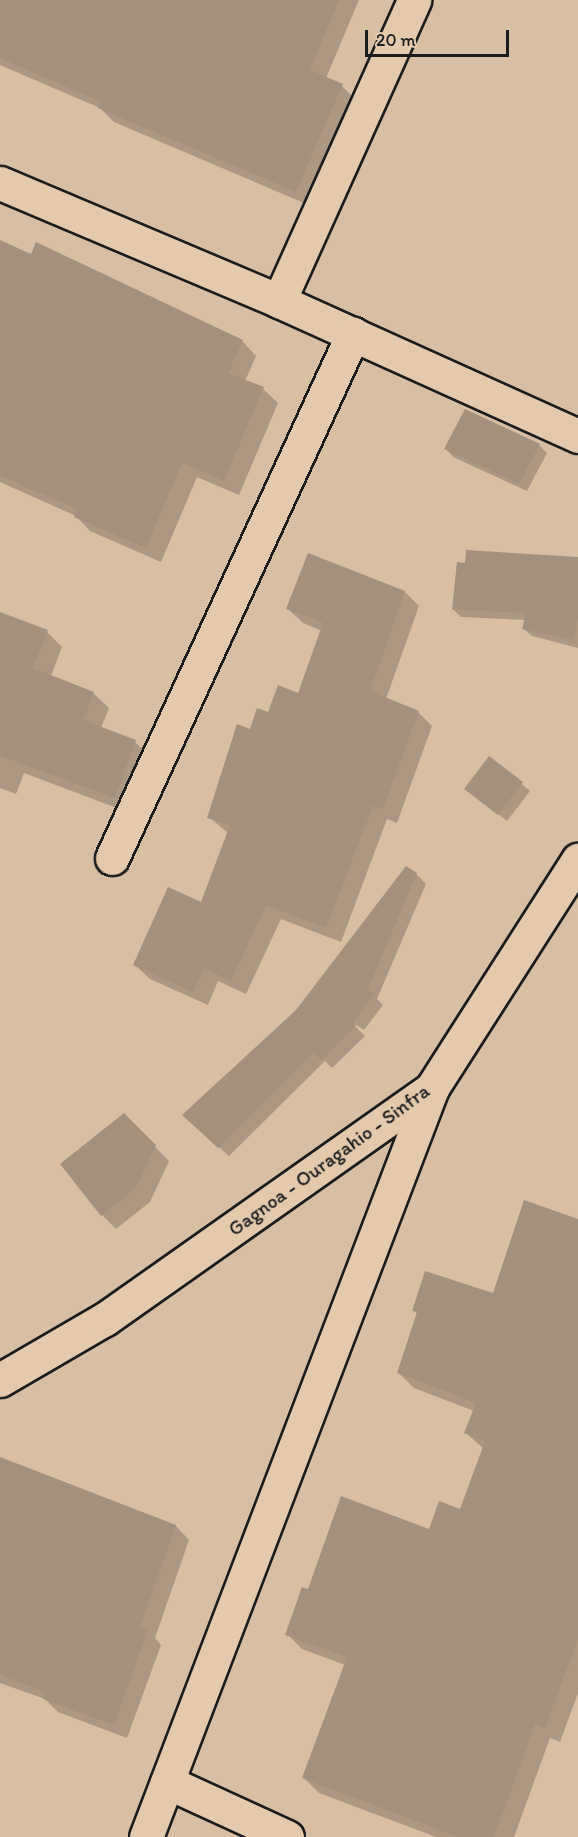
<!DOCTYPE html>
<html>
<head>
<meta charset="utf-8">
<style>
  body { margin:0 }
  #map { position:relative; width:578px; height:1837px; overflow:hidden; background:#d8bea3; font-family:Itim,sans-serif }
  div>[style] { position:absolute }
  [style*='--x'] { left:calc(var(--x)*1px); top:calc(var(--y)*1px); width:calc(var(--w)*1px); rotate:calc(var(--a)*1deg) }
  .shadow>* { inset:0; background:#0003 }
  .building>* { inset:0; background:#a3917e }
  .roads { filter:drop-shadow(2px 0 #1c1c1c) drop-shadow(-2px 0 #1c1c1c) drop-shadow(0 2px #1c1c1c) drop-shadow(0 -2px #1c1c1c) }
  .street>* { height:33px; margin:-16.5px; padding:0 16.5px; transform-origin:16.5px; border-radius:16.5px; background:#e4c9ac }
  .secondary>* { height:33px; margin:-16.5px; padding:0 16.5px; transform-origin:16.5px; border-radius:16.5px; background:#e4c9ac }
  span { translate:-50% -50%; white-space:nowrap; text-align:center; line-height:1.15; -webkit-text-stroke:6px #e4c9ac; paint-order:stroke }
  .street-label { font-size:20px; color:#1c1c1c }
  .scale { position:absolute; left:365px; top:30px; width:144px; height:27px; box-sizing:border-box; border:3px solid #1c1c1c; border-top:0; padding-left:8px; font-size:18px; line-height:21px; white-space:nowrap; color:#1c1c1c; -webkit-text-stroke:4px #e4c9ac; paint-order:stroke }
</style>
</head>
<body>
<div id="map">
  <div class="shadow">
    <div style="clip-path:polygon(0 0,359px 0,326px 78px,342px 86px,356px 100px,311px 206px,114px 122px,100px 108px,0 65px)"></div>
    <div style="clip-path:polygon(0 242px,242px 341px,256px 356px,245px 381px,263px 389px,278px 403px,239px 495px,197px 477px,161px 562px,90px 531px,76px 516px,0 482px)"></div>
    <div style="clip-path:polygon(539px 445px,547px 453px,527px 491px,453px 457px,446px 449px)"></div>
    <div style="clip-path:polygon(578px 558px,578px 648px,532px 636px,524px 629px,526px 620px,461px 617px,453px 609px)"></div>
    <div style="clip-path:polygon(405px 592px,419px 606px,386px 699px,418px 712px,432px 726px,397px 823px,387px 819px,341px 942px,281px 919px,246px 994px,218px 981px,208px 1005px,150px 979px,135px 965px,202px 904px,228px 833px,209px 817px,251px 731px,299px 695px,322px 631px,303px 623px,288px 609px)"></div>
    <div style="clip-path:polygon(0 613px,47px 632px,62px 647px,51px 676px,93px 693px,109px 708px,101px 728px,135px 742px,151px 757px,130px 813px,24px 773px,16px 794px,0 788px)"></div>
    <div style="clip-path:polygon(490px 758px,530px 791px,507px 821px,466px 789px)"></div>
    <div style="clip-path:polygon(416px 874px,426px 884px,377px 999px,383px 1005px,364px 1030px,350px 1021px,365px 1036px,332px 1068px,325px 1061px,229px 1156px,194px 1125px)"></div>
    <div style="clip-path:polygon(124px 1115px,169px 1161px,150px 1202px,116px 1229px,102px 1215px)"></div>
    <div style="clip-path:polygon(578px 1220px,578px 1693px,560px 1742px,550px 1738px,514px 1837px,436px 1837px,319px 1793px,304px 1778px,345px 1665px,302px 1649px,287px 1634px,309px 1591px,430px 1531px,461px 1511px,484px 1449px,466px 1433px,474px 1411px,414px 1388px,399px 1373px,418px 1315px,414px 1310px,494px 1295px)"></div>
    <div style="clip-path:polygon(0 1458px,176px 1526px,189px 1540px,155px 1638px,161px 1645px,127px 1738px,58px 1712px,45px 1699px,0 1683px)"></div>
  </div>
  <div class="building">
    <div style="clip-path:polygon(0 0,339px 0,310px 70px,343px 84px,296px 192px,98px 108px,101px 102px,0 58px)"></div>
    <div style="clip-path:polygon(0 240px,31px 254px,36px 242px,243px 340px,228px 373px,264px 387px,224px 481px,182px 463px,146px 548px,74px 517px,77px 509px,0 476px)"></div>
    <div style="clip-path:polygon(465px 409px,540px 444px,519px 484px,444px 449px)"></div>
    <div style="clip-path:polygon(466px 550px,578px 557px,578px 618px,573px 640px,522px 629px,526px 613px,452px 610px,457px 562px,465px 563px)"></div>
    <div style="clip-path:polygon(308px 553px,405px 591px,370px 691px,419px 711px,383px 809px,373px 806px,326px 928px,266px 905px,231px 981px,204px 968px,193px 992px,133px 965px,168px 887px,201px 902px,230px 825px,207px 818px,237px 724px,250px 729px,257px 708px,268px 712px,278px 685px,298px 693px,323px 623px,286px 609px)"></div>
    <div style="clip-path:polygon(0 612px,48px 630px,33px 668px,94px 692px,83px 720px,136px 740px,115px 798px,0 756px)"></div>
    <div style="clip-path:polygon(489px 756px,523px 782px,498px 815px,464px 789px)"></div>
    <div style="clip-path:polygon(406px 866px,417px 873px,368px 989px,375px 994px,353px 1022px,356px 1025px,321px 1060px,314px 1053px,218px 1148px,182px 1115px,296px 1010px)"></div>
    <div style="clip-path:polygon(124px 1113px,156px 1145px,136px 1188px,101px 1216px,60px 1164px)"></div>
    <div style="clip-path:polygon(524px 1200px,578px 1219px,578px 1639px,545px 1728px,535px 1724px,494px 1837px,458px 1837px,302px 1778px,347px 1657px,285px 1635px,302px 1587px,308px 1589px,341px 1496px,429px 1529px,439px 1501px,460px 1509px,485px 1441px,464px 1433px,476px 1403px,397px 1373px,417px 1312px,412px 1311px,425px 1271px,493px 1293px)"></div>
    <div style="clip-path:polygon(0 1457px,176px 1525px,140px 1627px,148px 1630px,114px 1725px,43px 1699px,45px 1692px,0 1675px)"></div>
  </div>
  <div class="roads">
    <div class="street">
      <div style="--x:0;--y:183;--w:303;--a:22.9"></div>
      <div style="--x:279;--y:301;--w:328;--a:24.3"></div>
      <div style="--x:279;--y:301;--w:330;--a:-65.8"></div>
      <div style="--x:112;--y:858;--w:577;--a:-65.3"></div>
      <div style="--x:167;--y:1782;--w:132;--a:24.6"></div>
      <div style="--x:146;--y:1837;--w:802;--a:-69.1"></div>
    </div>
    <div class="secondary">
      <div style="--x:0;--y:1380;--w:121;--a:-30.2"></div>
      <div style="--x:105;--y:1319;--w:400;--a:-35.2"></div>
      <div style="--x:432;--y:1088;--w:271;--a:-57.4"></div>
    </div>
  </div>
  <div class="street-label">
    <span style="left:329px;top:1160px;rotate:-36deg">Gagnoa - Ouragahio - Sinfra</span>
  </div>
  <div class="scale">20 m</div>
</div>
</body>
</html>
